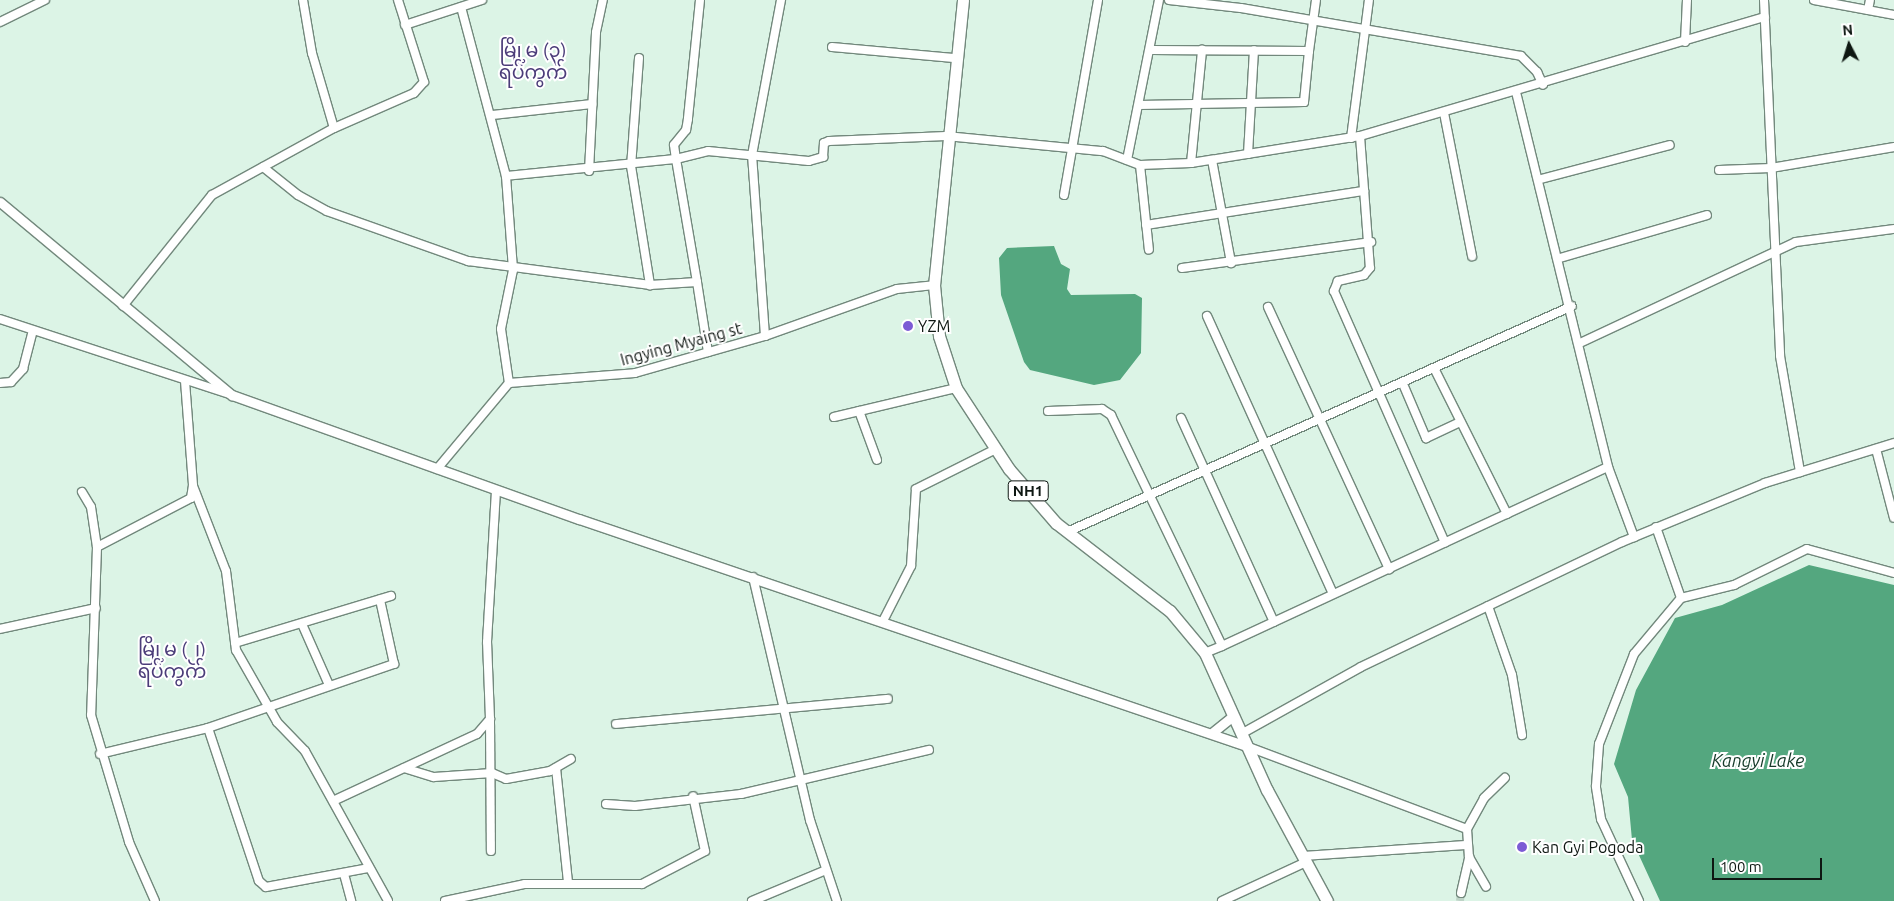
<!DOCTYPE html>
<html>
<head>
<meta charset="utf-8">
<style>
  body { margin:0 }
  #map { position:relative; width:1894px; height:901px; overflow:hidden; background:#dcf4e6; font-family:Ubuntu,"Noto Sans Myanmar",sans-serif }
  div>[style] { position:absolute }
  [style*='--x'] { left:calc(var(--x)*1px); top:calc(var(--y)*1px); width:calc(var(--w)*1px); rotate:calc(var(--a)*1deg) }
  .water>* { inset:0; background:#54a77f }
  .minor-tunnel>* { height:8px; margin-top:-4px; transform-origin:0; background:repeating-linear-gradient(90deg,#bdd3c6 0 8px,transparent 0 12px) }
  .roads { filter:drop-shadow(1px 0 #72887c) drop-shadow(-1px 0 #72887c) drop-shadow(0 1px #72887c) drop-shadow(0 -1px #72887c) }
  .minor>* { height:8px; margin:-4px; padding:0 4px; transform-origin:4px; border-radius:4px; background:#fff }
  .major>* { height:9px; margin:-4.5px; padding:0 4.5px; transform-origin:4.5px; border-radius:4.5px; background:#fff }
  .highway>* { height:11px; margin:-5.5px; padding:0 5.5px; transform-origin:5.5px; border-radius:5.5px; background:#fff }
  .dots>* { width:14px; height:14px; translate:-50% -50%; box-sizing:border-box; border:2px solid #fff; border-radius:50% }
  span { translate:-50% -50%; white-space:nowrap; text-align:center; line-height:1.15; -webkit-text-stroke:4px #fff; paint-order:stroke }
  .shield-label span { padding:1px 4px; background:#fff; border:1px solid; border-radius:4px; -webkit-text-stroke-width:0 }
  .shield-label { font-size:15px; color:#0e1712; font-weight:700 }
  .poi-label { font-size:16px; color:#0e1712 }
  .left { translate:0 -50%; text-align:left }
  .street-label { font-size:16px; color:#0e1712 }
  .water-label { font-size:18px; color:#163b2a; font-style:italic }
  .quarter-label { font-size:19px; color:#4b3c79 }
  .north { position:absolute; left:1824px; top:20px; width:50px; height:50px; -webkit-text-stroke:4px #fff; paint-order:stroke; rotate:355deg; font-size:14px; font-weight:700; line-height:20px; text-align:center; color:#0e1712 }
  .north::after { content:''; display:block; margin:auto; width:18px; height:22px; background:#0e1712; clip-path:polygon(50% 0,100% 100%,50% 72%,0 100%) }
  .scale { position:absolute; left:1712px; top:858px; width:110px; height:22px; box-sizing:border-box; border:2px solid #0e1712; border-top:0; padding-left:6px; font-size:15px; line-height:18px; white-space:nowrap; color:#0e1712; -webkit-text-stroke:4px #fff; paint-order:stroke }
</style>
</head>
<body>
<div id="map">
  <div class="water">
    <div style="clip-path:polygon(1054px 246px,1061px 264px,1070px 269px,1067px 289px,1071px 295px,1135px 294px,1142px 298px,1141px 353px,1120px 380px,1094px 385px,1030px 370px,1024px 362px,1001px 295px,999px 258px,1007px 248px)"></div>
    <div style="clip-path:polygon(1809px 565px,1894px 585px,1894px 901px,1660px 901px,1632px 840px,1628px 797px,1614px 764px,1636px 690px,1675px 618px,1722px 605px)"></div>
  </div>
  <div class="minor-tunnel">
    <div style="--x:1460;--y:901;--w:8;--a:-83"></div>
  </div>
  <div class="roads">
    <div class="minor">
      <div style="--x:303;--y:0;--w:54;--a:80.4"></div>
      <div style="--x:312;--y:53;--w:78;--a:73.7"></div>
      <div style="--x:700;--y:0;--w:120;--a:95.8"></div>
      <div style="--x:688;--y:119;--w:11;--a:100"></div>
      <div style="--x:686;--y:130;--w:19;--a:129"></div>
      <div style="--x:674;--y:145;--w:14;--a:82"></div>
      <div style="--x:676;--y:159;--w:33;--a:-14"></div>
      <div style="--x:708;--y:151;--w:101;--a:5.7"></div>
      <div style="--x:809;--y:161;--w:15;--a:-16"></div>
      <div style="--x:823;--y:157;--w:14;--a:-86"></div>
      <div style="--x:824;--y:143;--w:5;--a:-22"></div>
      <div style="--x:829;--y:141;--w:117;--a:-2.4"></div>
      <div style="--x:946;--y:136;--w:158;--a:5.5"></div>
      <div style="--x:1103;--y:151;--w:40;--a:21"></div>
      <div style="--x:1140;--y:165;--w:51;--a:-2.2"></div>
      <div style="--x:1191;--y:163;--w:171;--a:-9.1"></div>
      <div style="--x:1360;--y:136;--w:422;--a:-16.4"></div>
      <div style="--x:1169;--y:0;--w:72;--a:6.3"></div>
      <div style="--x:1241;--y:8;--w:284;--a:9.7"></div>
      <div style="--x:1521;--y:56;--w:23;--a:45"></div>
      <div style="--x:1537;--y:72;--w:14;--a:65"></div>
      <div style="--x:1764;--y:0;--w:356;--a:87.4"></div>
      <div style="--x:1780;--y:356;--w:118;--a:80.2"></div>
      <div style="--x:1814;--y:0;--w:81;--a:10.6"></div>
      <div style="--x:461;--y:7;--w:175;--a:75.1"></div>
      <div style="--x:506;--y:176;--w:94;--a:85.7"></div>
      <div style="--x:513;--y:270;--w:60;--a:101.5"></div>
      <div style="--x:501;--y:329;--w:55;--a:81.6"></div>
      <div style="--x:1868;--y:10;--w:10;--a:-79"></div>
      <div style="--x:0;--y:22;--w:50;--a:-26.1"></div>
      <div style="--x:405;--y:25;--w:81;--a:-18"></div>
      <div style="--x:1685;--y:42;--w:42;--a:-87.3"></div>
      <div style="--x:832;--y:47;--w:122;--a:5.2"></div>
      <div style="--x:1151;--y:50;--w:158;--a:0.4"></div>
      <div style="--x:1309;--y:51;--w:51;--a:-82.2"></div>
      <div style="--x:639;--y:58;--w:108;--a:94.2"></div>
      <div style="--x:631;--y:166;--w:121;--a:80.9"></div>
      <div style="--x:1516;--y:92;--w:386;--a:76.2"></div>
      <div style="--x:1608;--y:467;--w:75;--a:69.6"></div>
      <div style="--x:1139;--y:105;--w:165;--a:-1"></div>
      <div style="--x:1304;--y:102;--w:51;--a:-84.4"></div>
      <div style="--x:1444;--y:113;--w:146;--a:78.9"></div>
      <div style="--x:492;--y:115;--w:101;--a:-6.3"></div>
      <div style="--x:1360;--y:136;--w:132;--a:85.7"></div>
      <div style="--x:1370;--y:268;--w:9;--a:131"></div>
      <div style="--x:1364;--y:275;--w:27;--a:167"></div>
      <div style="--x:1338;--y:281;--w:11;--a:112"></div>
      <div style="--x:1334;--y:291;--w:275;--a:66.2"></div>
      <div style="--x:1351;--y:138;--w:139;--a:-82.6"></div>
      <div style="--x:1248;--y:154;--w:104;--a:-86.7"></div>
      <div style="--x:1127;--y:160;--w:163;--a:-78.7"></div>
      <div style="--x:1212;--y:160;--w:105;--a:79.5"></div>
      <div style="--x:1191;--y:163;--w:114;--a:-84.4"></div>
      <div style="--x:1140;--y:165;--w:85;--a:84"></div>
      <div style="--x:263;--y:167;--w:45;--a:38.7"></div>
      <div style="--x:298;--y:195;--w:33;--a:29"></div>
      <div style="--x:327;--y:211;--w:150;--a:19.5"></div>
      <div style="--x:468;--y:261;--w:184;--a:7.5"></div>
      <div style="--x:650;--y:285;--w:47;--a:-3.7"></div>
      <div style="--x:697;--y:282;--w:125;--a:-99.7"></div>
      <div style="--x:676;--y:159;--w:171;--a:174.3"></div>
      <div style="--x:1719;--y:170;--w:52;--a:-2.2"></div>
      <div style="--x:1771;--y:168;--w:125;--a:-9.7"></div>
      <div style="--x:589;--y:171;--w:139;--a:-87.1"></div>
      <div style="--x:596;--y:32;--w:33;--a:-78"></div>
      <div style="--x:1541;--y:179;--w:133;--a:-14.8"></div>
      <div style="--x:1064;--y:195;--w:198;--a:-80.1"></div>
      <div style="--x:1146;--y:225;--w:221;--a:-8.9"></div>
      <div style="--x:1560;--y:258;--w:153;--a:-16.3"></div>
      <div style="--x:1182;--y:268;--w:191;--a:-7.8"></div>
      <div style="--x:697;--y:282;--w:71;--a:81.1"></div>
      <div style="--x:123;--y:306;--w:142;--a:-51.3"></div>
      <div style="--x:212;--y:195;--w:139;--a:-28.8"></div>
      <div style="--x:334;--y:128;--w:87;--a:-23.6"></div>
      <div style="--x:414;--y:93;--w:15;--a:-48"></div>
      <div style="--x:424;--y:82;--w:86;--a:-107.6"></div>
      <div style="--x:1268;--y:307;--w:289;--a:65.2"></div>
      <div style="--x:1207;--y:316;--w:305;--a:65.6"></div>
      <div style="--x:0;--y:319;--w:242;--a:18.1"></div>
      <div style="--x:765;--y:336;--w:181;--a:-94.1"></div>
      <div style="--x:752;--y:155;--w:158;--a:-79.4"></div>
      <div style="--x:1580;--y:343;--w:238;--a:-25.1"></div>
      <div style="--x:1796;--y:242;--w:99;--a:-7.6"></div>
      <div style="--x:1435;--y:370;--w:161;--a:63.4"></div>
      <div style="--x:185;--y:381;--w:105;--a:85.6"></div>
      <div style="--x:193;--y:486;--w:91;--a:68.8"></div>
      <div style="--x:226;--y:571;--w:80;--a:82.8"></div>
      <div style="--x:236;--y:650;--w:83;--a:60.3"></div>
      <div style="--x:277;--y:722;--w:40;--a:46"></div>
      <div style="--x:305;--y:751;--w:171;--a:61"></div>
      <div style="--x:0;--y:383;--w:11;--a:-5"></div>
      <div style="--x:11;--y:382;--w:18;--a:-47"></div>
      <div style="--x:23;--y:369;--w:40;--a:-75.6"></div>
      <div style="--x:1403;--y:384;--w:59;--a:66.9"></div>
      <div style="--x:1426;--y:438;--w:38;--a:-25"></div>
      <div style="--x:859;--y:411;--w:52;--a:69.8"></div>
      <div style="--x:1048;--y:411;--w:54;--a:-2.1"></div>
      <div style="--x:1102;--y:409;--w:11;--a:34"></div>
      <div style="--x:1111;--y:415;--w:256;--a:64.3"></div>
      <div style="--x:1222;--y:646;--w:18;--a:158"></div>
      <div style="--x:834;--y:417;--w:125;--a:-13.4"></div>
      <div style="--x:1181;--y:418;--w:224;--a:65.5"></div>
      <div style="--x:1876;--y:449;--w:71;--a:75.4"></div>
      <div style="--x:437;--y:469;--w:112;--a:-50.1"></div>
      <div style="--x:509;--y:383;--w:126;--a:-4.5"></div>
      <div style="--x:635;--y:373;--w:135;--a:-15.9"></div>
      <div style="--x:765;--y:336;--w:140;--a:-19.6"></div>
      <div style="--x:897;--y:289;--w:37;--a:-6"></div>
      <div style="--x:82;--y:492;--w:17;--a:59"></div>
      <div style="--x:91;--y:507;--w:40;--a:81.5"></div>
      <div style="--x:97;--y:547;--w:168;--a:92"></div>
      <div style="--x:91;--y:715;--w:133;--a:73.3"></div>
      <div style="--x:129;--y:842;--w:64;--a:66.2"></div>
      <div style="--x:1656;--y:527;--w:75;--a:70.6"></div>
      <div style="--x:1067;--y:532;--w:553;--a:-24.11"></div>
      <div style="--x:97;--y:547;--w:106;--a:-27.5"></div>
      <div style="--x:191;--y:498;--w:12;--a:-81"></div>
      <div style="--x:753;--y:577;--w:250;--a:76.8"></div>
      <div style="--x:810;--y:820;--w:85;--a:71.6"></div>
      <div style="--x:1488;--y:606;--w:73;--a:70.8"></div>
      <div style="--x:1512;--y:675;--w:61;--a:80.5"></div>
      <div style="--x:883;--y:621;--w:62;--a:-63"></div>
      <div style="--x:911;--y:566;--w:77;--a:-86.3"></div>
      <div style="--x:916;--y:489;--w:89;--a:-26.6"></div>
      <div style="--x:302;--y:624;--w:67;--a:66.1"></div>
      <div style="--x:0;--y:629;--w:98;--a:-12.3"></div>
      <div style="--x:235;--y:643;--w:163;--a:-16.8"></div>
      <div style="--x:1222;--y:646;--w:425;--a:-24.9"></div>
      <div style="--x:490;--y:719;--w:132;--a:89.6"></div>
      <div style="--x:616;--y:724;--w:273;--a:-5.3"></div>
      <div style="--x:208;--y:728;--w:161;--a:71.6"></div>
      <div style="--x:259;--y:881;--w:9;--a:41"></div>
      <div style="--x:266;--y:887;--w:105;--a:-10.5"></div>
      <div style="--x:1241;--y:734;--w:137;--a:-29.2"></div>
      <div style="--x:1361;--y:667;--w:289;--a:-25.6"></div>
      <div style="--x:1622;--y:542;--w:155;--a:-22.4"></div>
      <div style="--x:1765;--y:483;--w:135;--a:-17.2"></div>
      <div style="--x:1246;--y:746;--w:236;--a:20.6"></div>
      <div style="--x:1467;--y:829;--w:28;--a:86"></div>
      <div style="--x:1469;--y:857;--w:34;--a:60"></div>
      <div style="--x:100;--y:754;--w:111;--a:-13.5"></div>
      <div style="--x:208;--y:728;--w:197;--a:-19"></div>
      <div style="--x:394;--y:664;--w:66;--a:-102.3"></div>
      <div style="--x:404;--y:768;--w:31;--a:17"></div>
      <div style="--x:434;--y:777;--w:58;--a:-3.9"></div>
      <div style="--x:492;--y:773;--w:15;--a:23"></div>
      <div style="--x:506;--y:779;--w:45;--a:-10.3"></div>
      <div style="--x:550;--y:771;--w:24;--a:-30"></div>
      <div style="--x:556;--y:768;--w:116;--a:84"></div>
      <div style="--x:333;--y:801;--w:159;--a:-25"></div>
      <div style="--x:477;--y:734;--w:20;--a:-49"></div>
      <div style="--x:490;--y:719;--w:77;--a:-92.2"></div>
      <div style="--x:487;--y:642;--w:152;--a:-86.6"></div>
      <div style="--x:606;--y:804;--w:29;--a:4"></div>
      <div style="--x:635;--y:806;--w:107;--a:-6.5"></div>
      <div style="--x:741;--y:794;--w:193;--a:-13.2"></div>
      <div style="--x:1467;--y:829;--w:35;--a:-61"></div>
      <div style="--x:1484;--y:798;--w:29;--a:-44"></div>
      <div style="--x:1303;--y:856;--w:163;--a:-3.9"></div>
      <div style="--x:344;--y:874;--w:28;--a:75"></div>
      <div style="--x:1461;--y:893;--w:37;--a:-77"></div>
      <div style="--x:445;--y:901;--w:82;--a:-12"></div>
      <div style="--x:525;--y:884;--w:117;--a:0"></div>
      <div style="--x:642;--y:884;--w:71;--a:-27.6"></div>
      <div style="--x:705;--y:851;--w:56;--a:-102.3"></div>
      <div style="--x:752;--y:901;--w:80;--a:-22.7"></div>
      <div style="--x:1222;--y:901;--w:93;--a:-24.9"></div>
      <div style="--x:1639;--y:901;--w:90;--a:-114.9"></div>
      <div style="--x:1601;--y:819;--w:33;--a:-99"></div>
      <div style="--x:1596;--y:786;--w:42;--a:-85.9"></div>
      <div style="--x:1599;--y:744;--w:97;--a:-68.7"></div>
      <div style="--x:1634;--y:654;--w:73;--a:-50"></div>
      <div style="--x:1681;--y:598;--w:55;--a:-13.8"></div>
      <div style="--x:1734;--y:585;--w:81;--a:-26.3"></div>
      <div style="--x:1807;--y:549;--w:90;--a:15.4"></div>
    </div>
    <div class="major">
      <div style="--x:0;--y:202;--w:302;--a:39.8"></div>
      <div style="--x:232;--y:395;--w:368;--a:19.7"></div>
      <div style="--x:579;--y:519;--w:705;--a:18.79"></div>
      <div style="--x:1213;--y:732;--w:26;--a:-39"></div>
    </div>
    <div class="highway">
      <div style="--x:963;--y:0;--w:286;--a:95.8"></div>
      <div style="--x:934;--y:285;--w:51;--a:84.4"></div>
      <div style="--x:939;--y:336;--w:55;--a:71.9"></div>
      <div style="--x:956;--y:388;--w:97;--a:56.8"></div>
      <div style="--x:1009;--y:469;--w:72;--a:49"></div>
      <div style="--x:1056;--y:523;--w:144;--a:37.7"></div>
      <div style="--x:1170;--y:611;--w:55;--a:50.2"></div>
      <div style="--x:1205;--y:653;--w:150;--a:65.7"></div>
      <div style="--x:1267;--y:790;--w:126;--a:61.6"></div>
    </div>
  </div>
  <div class="dots">
    <div style="left:908px;top:326px;background:#7c5bd5"></div>
    <div style="left:1522px;top:847px;background:#7c5bd5"></div>
  </div>
  <div class="shield-label">
    <span style="left:1028px;top:491px">NH1</span>
  </div>
  <div class="poi-label">
    <span class="left" style="left:918px;top:326px">YZM</span>
    <span class="left" style="left:1532px;top:847px">Kan Gyi Pogoda</span>
  </div>
  <div class="street-label">
    <span style="left:681px;top:344px;rotate:-15deg">Ingying Myaing st</span>
  </div>
  <div class="water-label">
    <span style="left:1758px;top:760px">Kangyi Lake</span>
  </div>
  <div class="quarter-label">
    <span style="left:533px;top:62px">မြို့မ (၃)<br>ရပ်ကွက်</span>
    <span style="left:172px;top:661px">မြို့မ (၂)<br>ရပ်ကွက်</span>
  </div>
  <div class="north">N</div>
  <div class="scale">100 m</div>
</div>
</body>
</html>
